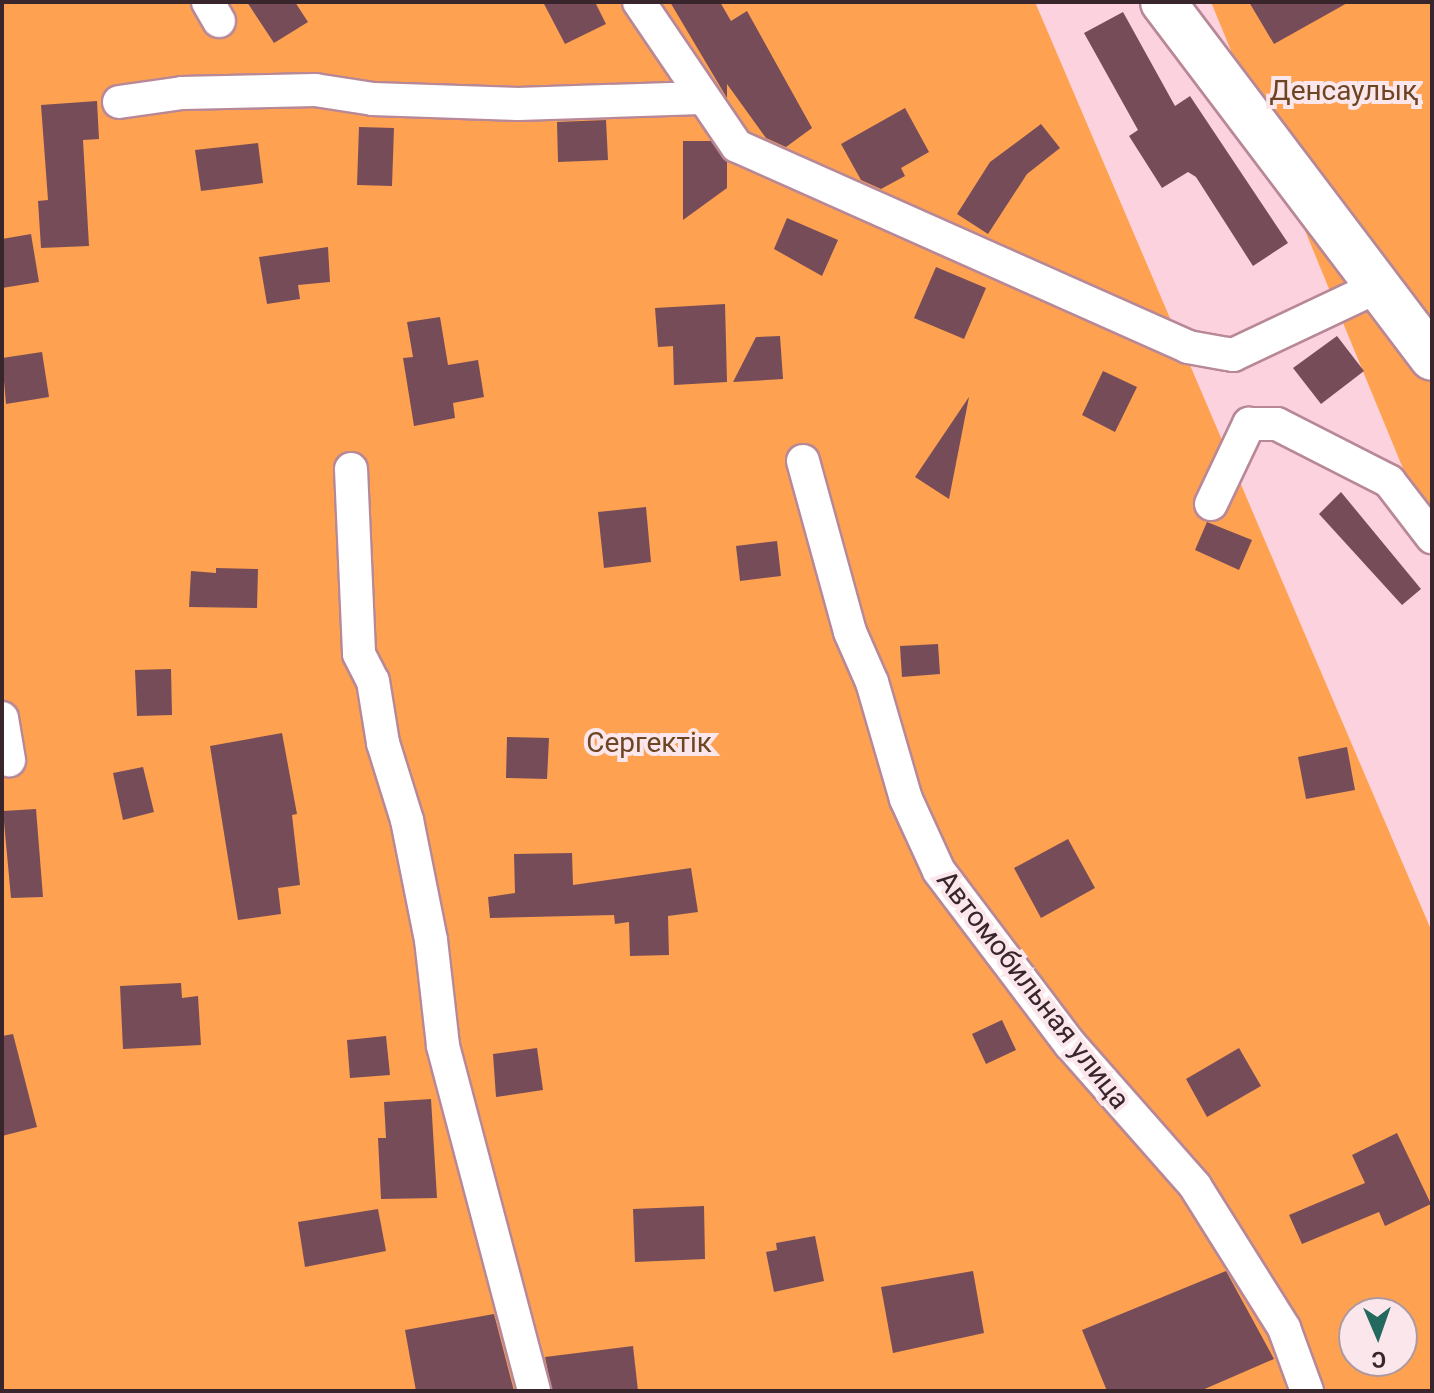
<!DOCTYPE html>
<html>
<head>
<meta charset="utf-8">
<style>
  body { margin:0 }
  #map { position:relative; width:1434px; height:1393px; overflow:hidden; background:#fcd2de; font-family:Roboto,sans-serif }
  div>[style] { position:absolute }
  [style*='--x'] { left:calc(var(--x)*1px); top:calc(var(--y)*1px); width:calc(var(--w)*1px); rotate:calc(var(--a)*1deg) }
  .green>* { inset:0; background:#fea151 }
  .building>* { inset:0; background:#774c59 }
  .roads { filter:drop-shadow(2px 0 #b88897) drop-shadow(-2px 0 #b88897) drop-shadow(0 2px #b88897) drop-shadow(0 -2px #b88897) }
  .street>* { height:32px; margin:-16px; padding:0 16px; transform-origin:16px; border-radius:16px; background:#fff }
  .secondary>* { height:44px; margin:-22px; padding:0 22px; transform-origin:22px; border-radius:22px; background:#fff }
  span { translate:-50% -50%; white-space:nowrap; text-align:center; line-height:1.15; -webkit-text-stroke:8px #fbe6ec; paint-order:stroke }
  .park-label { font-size:28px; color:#6d4523 }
  .street-label { font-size:28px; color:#39262c }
  .frame { position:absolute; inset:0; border:4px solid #39262c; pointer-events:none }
  .north { position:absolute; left:1338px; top:1297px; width:80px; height:80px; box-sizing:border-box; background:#fbe6ec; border:2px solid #ad999f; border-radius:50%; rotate:178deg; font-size:22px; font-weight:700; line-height:32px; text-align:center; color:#39262c }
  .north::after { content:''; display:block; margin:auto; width:28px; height:36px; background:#24695d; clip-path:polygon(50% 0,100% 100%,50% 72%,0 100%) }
</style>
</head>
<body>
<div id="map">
  <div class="green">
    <div style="clip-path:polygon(evenodd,2px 2px,1035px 2px,1432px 932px,1432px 1391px,2px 1391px,2px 2px,1354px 1313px,1402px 1313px,1402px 1361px,1354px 1361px,1354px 1313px)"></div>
    <div style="clip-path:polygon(1211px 2px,1432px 2px,1432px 539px)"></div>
  </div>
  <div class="building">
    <div style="clip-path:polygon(247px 2px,295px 2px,308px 22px,274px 43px)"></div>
    <div style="clip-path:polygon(543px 2px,595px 2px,606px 24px,565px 44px)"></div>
    <div style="clip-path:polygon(670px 2px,720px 2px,731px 21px,747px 11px,812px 128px,786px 147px,766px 138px,727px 84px,727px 98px)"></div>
    <div style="clip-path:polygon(1249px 2px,1349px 2px,1274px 44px)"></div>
    <div style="clip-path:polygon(1123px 12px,1175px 106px,1190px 96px,1288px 243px,1253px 266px,1196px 177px,1188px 172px,1162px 188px,1129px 136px,1138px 130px,1084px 33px)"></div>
    <div style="clip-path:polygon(97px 101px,99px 139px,83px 140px,89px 246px,41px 248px,38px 201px,48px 200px,41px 105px)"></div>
    <div style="clip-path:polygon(905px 108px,929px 152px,901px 168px,905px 176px,881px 189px,861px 180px,841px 144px)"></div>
    <div style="clip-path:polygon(606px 120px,608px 160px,558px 162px,557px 122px)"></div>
    <div style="clip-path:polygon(1041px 124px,1060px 148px,1027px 174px,988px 234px,957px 214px,990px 162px)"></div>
    <div style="clip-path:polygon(359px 127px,394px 128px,392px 186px,357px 185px)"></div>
    <div style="clip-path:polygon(683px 141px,711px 141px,727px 162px,727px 188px,683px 220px)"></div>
    <div style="clip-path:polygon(258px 143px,263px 183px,201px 191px,195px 150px)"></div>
    <div style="clip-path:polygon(787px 218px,838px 240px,822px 276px,774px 249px)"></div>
    <div style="clip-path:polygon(31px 234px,39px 282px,2px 288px,2px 239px)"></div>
    <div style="clip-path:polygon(328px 247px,330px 282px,298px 285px,300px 299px,267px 304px,259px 257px)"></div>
    <div style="clip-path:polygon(936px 267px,986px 288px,964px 339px,914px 318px)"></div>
    <div style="clip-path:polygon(725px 304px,727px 382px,674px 385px,673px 346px,658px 347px,655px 308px)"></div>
    <div style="clip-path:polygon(440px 317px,448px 365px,478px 360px,484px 397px,453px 403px,455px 418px,414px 426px,403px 358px,413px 357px,407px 322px)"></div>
    <div style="clip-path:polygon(780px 336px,783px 379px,733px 382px,756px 337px)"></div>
    <div style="clip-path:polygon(1337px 336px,1364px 371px,1321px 404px,1293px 368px)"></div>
    <div style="clip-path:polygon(42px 352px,49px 397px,6px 404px,2px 358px)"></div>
    <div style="clip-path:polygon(1103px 371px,1137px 387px,1115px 432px,1082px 415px)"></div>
    <div style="clip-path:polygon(969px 397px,949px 499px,915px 477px)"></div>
    <div style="clip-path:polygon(1341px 492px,1421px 589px,1402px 605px,1319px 514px)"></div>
    <div style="clip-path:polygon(646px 507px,651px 562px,604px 568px,598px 512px)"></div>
    <div style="clip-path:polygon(1207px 522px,1252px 540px,1239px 570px,1195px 550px)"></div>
    <div style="clip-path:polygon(777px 541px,781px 576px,740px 581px,736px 546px)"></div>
    <div style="clip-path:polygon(216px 568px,258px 569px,257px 608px,189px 607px,191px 571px,216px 573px)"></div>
    <div style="clip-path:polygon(938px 644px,940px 674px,902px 677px,900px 646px)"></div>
    <div style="clip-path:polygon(171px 669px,172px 715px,137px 716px,135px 670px)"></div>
    <div style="clip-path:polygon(282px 733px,297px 814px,292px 815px,300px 885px,278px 888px,281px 914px,238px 920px,210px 746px)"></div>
    <div style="clip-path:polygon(507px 737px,549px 738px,547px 779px,506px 778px)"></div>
    <div style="clip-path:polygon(1347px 747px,1355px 790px,1306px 799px,1298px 757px)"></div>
    <div style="clip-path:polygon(143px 767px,154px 812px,123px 820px,113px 773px)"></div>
    <div style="clip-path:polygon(36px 809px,43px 897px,11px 898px,3px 811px)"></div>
    <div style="clip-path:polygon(1068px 839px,1095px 888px,1041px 918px,1014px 868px)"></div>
    <div style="clip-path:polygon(572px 853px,573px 885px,691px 868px,698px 912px,668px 916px,669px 955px,630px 956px,629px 922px,615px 924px,614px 915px,490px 918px,488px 897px,515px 893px,514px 854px)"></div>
    <div style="clip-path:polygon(181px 983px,182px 998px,198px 996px,201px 1045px,123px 1049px,120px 986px)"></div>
    <div style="clip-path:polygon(1002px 1020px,1016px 1050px,986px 1064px,972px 1034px)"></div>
    <div style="clip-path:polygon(13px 1034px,37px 1127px,2px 1136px,2px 1036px)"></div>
    <div style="clip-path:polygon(386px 1036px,390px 1075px,350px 1078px,347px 1040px)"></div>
    <div style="clip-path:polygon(537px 1048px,543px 1090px,496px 1097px,493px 1054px)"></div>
    <div style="clip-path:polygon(1239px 1048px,1261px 1086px,1207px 1117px,1186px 1079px)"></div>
    <div style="clip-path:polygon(431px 1099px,437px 1198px,381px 1199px,378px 1138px,386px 1138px,384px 1102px)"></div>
    <div style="clip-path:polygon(1397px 1133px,1431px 1204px,1385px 1226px,1379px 1212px,1302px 1244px,1289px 1215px,1365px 1183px,1352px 1155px)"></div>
    <div style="clip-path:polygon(704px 1206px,705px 1259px,635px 1262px,633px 1209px)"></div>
    <div style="clip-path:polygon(378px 1209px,386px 1251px,305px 1267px,298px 1222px)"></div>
    <div style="clip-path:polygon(815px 1236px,824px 1281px,774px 1292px,766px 1252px,777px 1250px,776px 1243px)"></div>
    <div style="clip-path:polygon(973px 1271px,984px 1333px,893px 1353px,881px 1287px)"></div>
    <div style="clip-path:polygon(1226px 1271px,1274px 1359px,1200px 1391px,1107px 1391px,1082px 1330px)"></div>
    <div style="clip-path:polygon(494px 1314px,514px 1391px,416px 1391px,405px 1330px)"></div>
    <div style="clip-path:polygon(633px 1346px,638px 1391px,552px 1391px,545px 1357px)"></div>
  </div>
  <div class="roads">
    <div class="street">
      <div style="--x:208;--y:2;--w:22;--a:60"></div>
      <div style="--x:639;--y:2;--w:174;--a:55.8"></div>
      <div style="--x:737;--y:146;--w:494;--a:24"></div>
      <div style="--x:1188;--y:347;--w:46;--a:10.1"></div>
      <div style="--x:1233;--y:355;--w:161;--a:-25.3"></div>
      <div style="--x:119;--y:102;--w:64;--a:-8.1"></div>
      <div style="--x:182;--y:93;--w:133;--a:-1.3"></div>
      <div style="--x:315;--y:90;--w:59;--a:8.8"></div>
      <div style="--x:373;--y:99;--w:145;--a:2"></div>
      <div style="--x:518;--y:104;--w:183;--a:-1.9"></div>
      <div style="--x:803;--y:461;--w:177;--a:74.6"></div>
      <div style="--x:850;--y:632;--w:55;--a:66.3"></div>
      <div style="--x:872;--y:682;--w:122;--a:73.8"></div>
      <div style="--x:906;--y:799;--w:79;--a:65.4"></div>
      <div style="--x:939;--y:871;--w:217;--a:52.9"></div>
      <div style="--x:1070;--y:1044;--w:189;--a:48.6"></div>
      <div style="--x:1195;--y:1186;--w:168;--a:57.9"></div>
      <div style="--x:1284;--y:1328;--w:67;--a:69.9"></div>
      <div style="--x:351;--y:469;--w:185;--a:87.5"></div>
      <div style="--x:359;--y:654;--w:30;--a:63"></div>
      <div style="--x:373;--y:681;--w:63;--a:80.8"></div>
      <div style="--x:383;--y:743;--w:81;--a:72.7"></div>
      <div style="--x:407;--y:820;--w:122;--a:78.7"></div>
      <div style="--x:431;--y:940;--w:107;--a:83.5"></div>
      <div style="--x:443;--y:1046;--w:357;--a:75.2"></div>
      <div style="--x:1211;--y:504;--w:89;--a:-64.6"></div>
      <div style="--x:1249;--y:424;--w:28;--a:0"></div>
      <div style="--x:1277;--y:424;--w:126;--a:27"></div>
      <div style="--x:1389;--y:481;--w:71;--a:52.5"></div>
      <div style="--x:2;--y:718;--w:43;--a:80.5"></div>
    </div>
    <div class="secondary">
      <div style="--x:1163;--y:2;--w:446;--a:52.9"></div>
    </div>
  </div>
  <div class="park-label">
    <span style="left:1344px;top:91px">Денсаулық</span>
    <span style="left:649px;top:743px">Сергектік</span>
  </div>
  <div class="street-label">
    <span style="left:1033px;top:990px;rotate:52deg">Автомобильная улица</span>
  </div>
  <div class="frame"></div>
  <div class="north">С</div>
</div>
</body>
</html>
